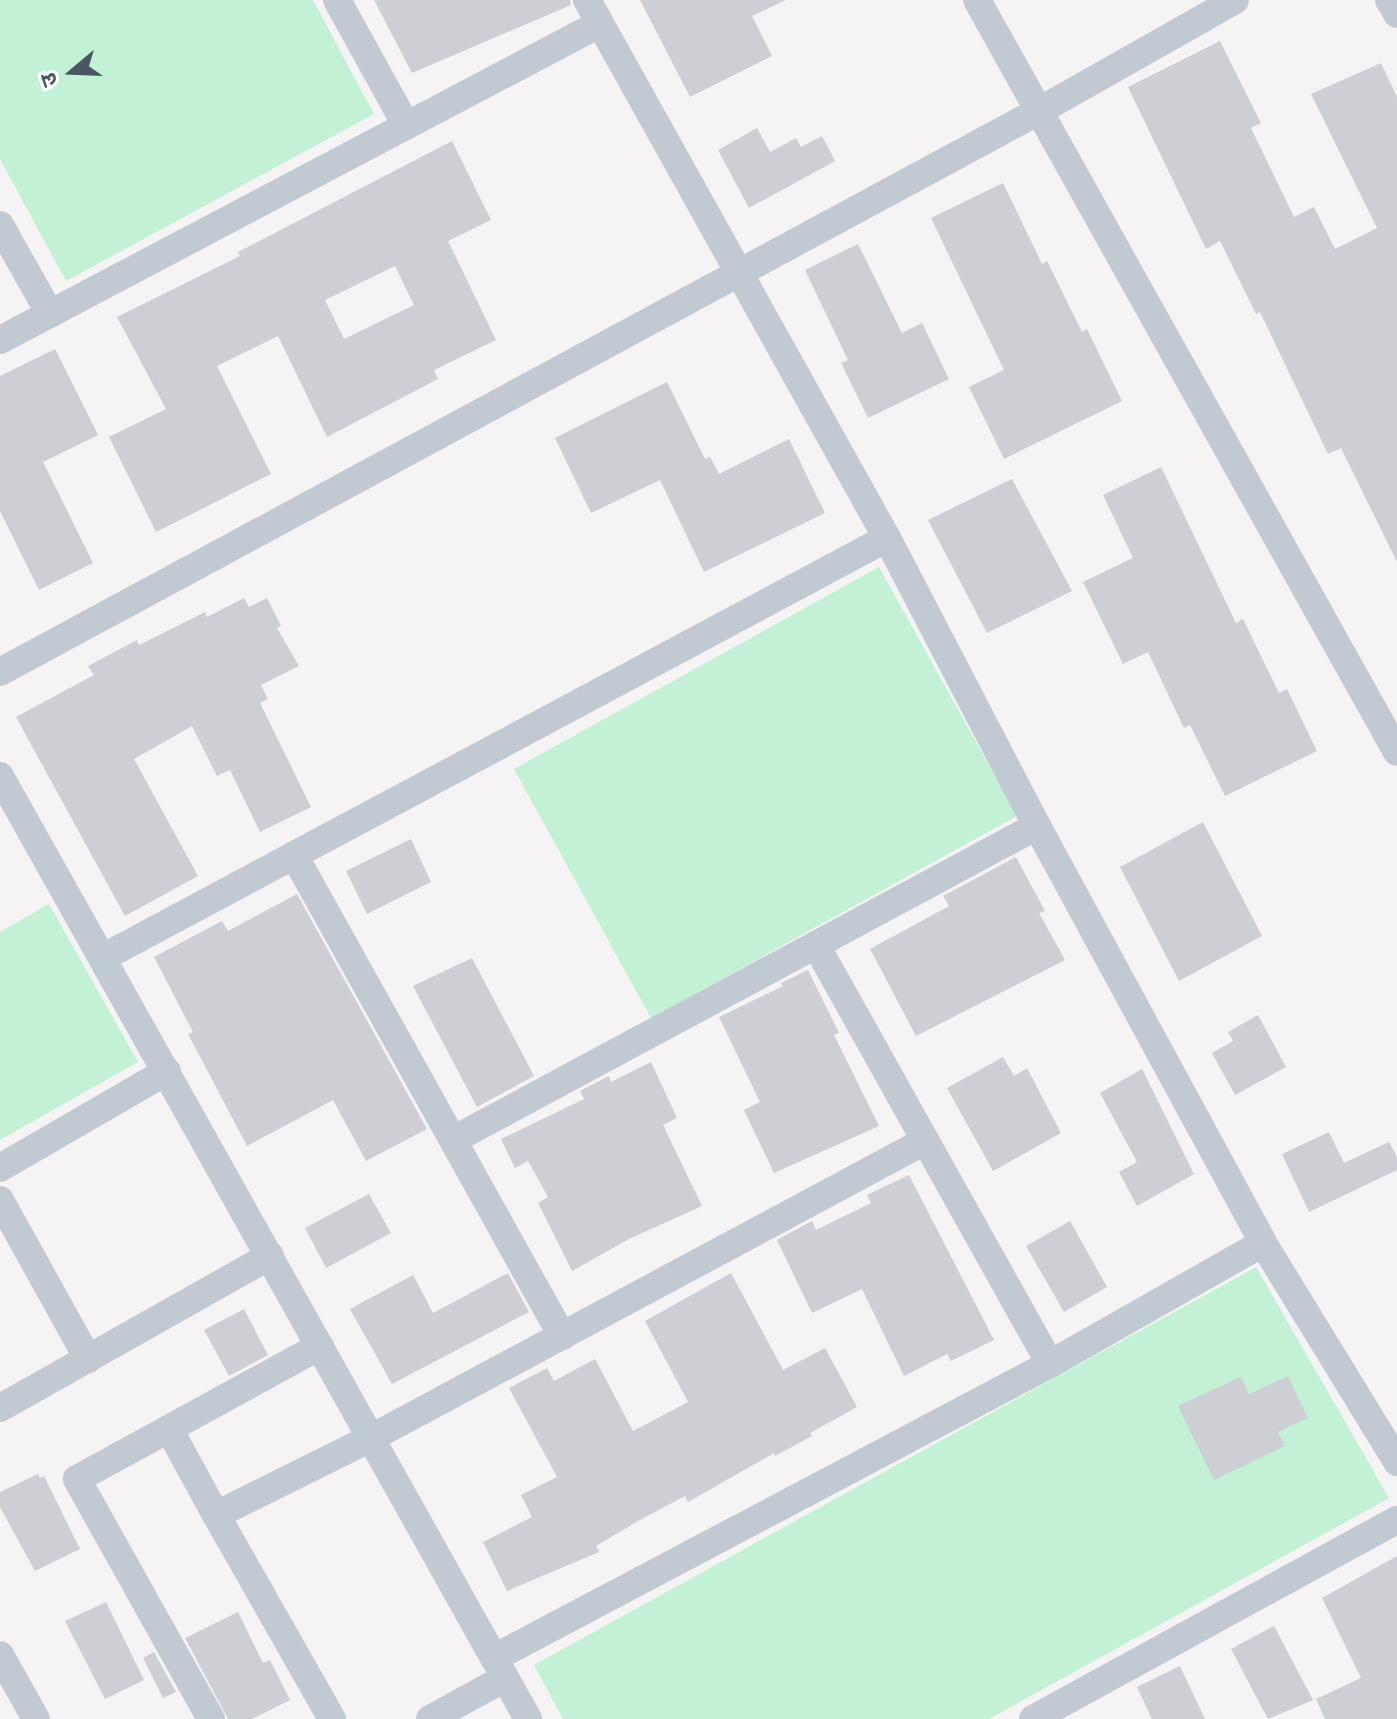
<!DOCTYPE html>
<html>
<head>
<meta charset="utf-8">
<style>
  body { margin:0 }
  #map { position:relative; width:1397px; height:1719px; overflow:hidden; background:#f5f3f3; font-family:Helvetica,"Noto Sans Devanagari",sans-serif }
  div>[style] { position:absolute }
  [style*='--x'] { left:calc(var(--x)*1px); top:calc(var(--y)*1px); width:calc(var(--w)*1px); rotate:calc(var(--a)*1deg) }
  .green>* { inset:0; background:#c3f1d5 }
  .building>* { inset:0; background:#cdcfd5 }
  .minor>* { height:28px; margin:-14px; padding:0 14px; transform-origin:14px; border-radius:14px; background:#c1cad2 }
  span { translate:-50% -50%; white-space:nowrap; text-align:center; line-height:1.15; -webkit-text-stroke:6px #fff; paint-order:stroke }
  .north { position:absolute; left:32px; top:32px; width:80px; height:80px; -webkit-text-stroke:6px #fff; paint-order:stroke; rotate:251deg; font-size:22px; font-weight:700; line-height:32px; text-align:center; color:#4a5661 }
  .north::after { content:''; display:block; margin:auto; width:28px; height:36px; background:#4a5661; clip-path:polygon(50% 0,100% 100%,50% 72%,0 100%) }
</style>
</head>
<body>
<div id="map">
  <div class="green">
    <div style="clip-path:polygon(0 0,313px 0,374px 114px,66px 281px,0 159px)"></div>
    <div style="clip-path:polygon(879px 567px,1017px 816px,651px 1018px,514px 769px)"></div>
    <div style="clip-path:polygon(49px 904px,138px 1062px,0 1140px,0 932px)"></div>
    <div style="clip-path:polygon(1256px 1267px,1389px 1498px,989px 1719px,563px 1719px,534px 1665px)"></div>
  </div>
  <div class="building">
    <div style="clip-path:polygon(374px 0,570px 0,571px 5px,412px 73px)"></div>
    <div style="clip-path:polygon(640px 0,786px 0,752px 16px,772px 56px,690px 97px)"></div>
    <div style="clip-path:polygon(1220px 41px,1261px 123px,1251px 128px,1294px 217px,1314px 207px,1335px 249px,1377px 228px,1311px 94px,1381px 63px,1397px 97px,1397px 562px,1341px 448px,1328px 454px,1260px 312px,1256px 314px,1220px 241px,1206px 249px,1128px 87px)"></div>
    <div style="clip-path:polygon(757px 128px,770px 152px,796px 138px,801px 147px,822px 136px,835px 161px,749px 208px,718px 150px)"></div>
    <div style="clip-path:polygon(evenodd,452px 141px,491px 220px,448px 241px,496px 340px,434px 370px,438px 379px,327px 437px,278px 336px,217px 366px,271px 474px,156px 532px,109px 437px,166px 409px,117px 317px,240px 256px,238px 252px,452px 141px,395px 266px,414px 305px,344px 339px,325px 300px,395px 266px)"></div>
    <div style="clip-path:polygon(1003px 183px,1042px 264px,1047px 261px,1082px 332px,1087px 329px,1122px 401px,1004px 459px,969px 387px,1004px 370px,931px 218px)"></div>
    <div style="clip-path:polygon(858px 244px,902px 333px,922px 323px,949px 379px,868px 418px,841px 363px,848px 360px,805px 270px)"></div>
    <div style="clip-path:polygon(55px 349px,98px 435px,43px 462px,93px 563px,39px 590px,0 511px,0 376px)"></div>
    <div style="clip-path:polygon(667px 382px,705px 459px,710px 457px,719px 474px,789px 439px,825px 513px,704px 572px,660px 480px,591px 513px,555px 438px)"></div>
    <div style="clip-path:polygon(1161px 467px,1236px 623px,1243px 619px,1279px 693px,1287px 689px,1317px 751px,1225px 796px,1190px 725px,1184px 728px,1148px 652px,1123px 664px,1083px 582px,1133px 558px,1103px 495px)"></div>
    <div style="clip-path:polygon(1012px 479px,1072px 591px,987px 633px,928px 520px)"></div>
    <div style="clip-path:polygon(244px 598px,249px 607px,267px 598px,281px 626px,277px 628px,299px 666px,261px 685px,268px 699px,260px 703px,311px 807px,260px 832px,230px 770px,217px 776px,192px 726px,134px 759px,198px 876px,125px 916px,16px 717px,94px 675px,88px 666px,137px 640px,139px 645px,205px 612px,207px 617px)"></div>
    <div style="clip-path:polygon(1203px 822px,1262px 936px,1179px 981px,1120px 867px)"></div>
    <div style="clip-path:polygon(411px 839px,431px 882px,367px 914px,346px 871px)"></div>
    <div style="clip-path:polygon(1016px 857px,1045px 911px,1039px 913px,1065px 960px,916px 1036px,870px 949px,949px 906px,943px 896px)"></div>
    <div style="clip-path:polygon(297px 894px,427px 1129px,366px 1161px,333px 1100px,247px 1146px,188px 1034px,193px 1032px,154px 957px,222px 921px,228px 931px)"></div>
    <div style="clip-path:polygon(472px 958px,534px 1076px,477px 1107px,413px 986px)"></div>
    <div style="clip-path:polygon(808px 970px,839px 1033px,834px 1035px,879px 1126px,774px 1173px,744px 1110px,760px 1102px,719px 1017px,783px 986px,781px 983px)"></div>
    <div style="clip-path:polygon(1258px 1015px,1286px 1067px,1235px 1095px,1212px 1053px,1233px 1041px,1228px 1032px)"></div>
    <div style="clip-path:polygon(1003px 1057px,1014px 1076px,1027px 1068px,1061px 1133px,993px 1171px,947px 1088px)"></div>
    <div style="clip-path:polygon(651px 1062px,677px 1118px,663px 1125px,702px 1206px,629px 1239px,572px 1271px,538px 1203px,548px 1197px,528px 1161px,515px 1168px,501px 1139px,584px 1099px,580px 1091px,609px 1076px,611px 1082px)"></div>
    <div style="clip-path:polygon(1142px 1069px,1194px 1174px,1137px 1206px,1119px 1172px,1137px 1162px,1100px 1093px)"></div>
    <div style="clip-path:polygon(1329px 1132px,1344px 1163px,1389px 1142px,1397px 1157px,1397px 1170px,1309px 1212px,1282px 1154px)"></div>
    <div style="clip-path:polygon(909px 1175px,994px 1340px,951px 1361px,947px 1354px,904px 1376px,862px 1289px,812px 1313px,777px 1240px,812px 1221px,816px 1230px,871px 1203px,867px 1195px)"></div>
    <div style="clip-path:polygon(369px 1194px,391px 1233px,326px 1268px,305px 1228px)"></div>
    <div style="clip-path:polygon(1070px 1221px,1107px 1287px,1064px 1312px,1026px 1246px)"></div>
    <div style="clip-path:polygon(508px 1273px,529px 1312px,392px 1384px,350px 1309px,413px 1275px,433px 1313px)"></div>
    <div style="clip-path:polygon(731px 1273px,783px 1370px,825px 1348px,857px 1407px,810px 1433px,812px 1436px,775px 1456px,774px 1453px,688px 1502px,685px 1496px,638px 1521px,596px 1546px,599px 1552px,507px 1591px,483px 1542px,532px 1517px,521px 1495px,557px 1477px,509px 1388px,547px 1368px,554px 1381px,595px 1359px,633px 1431px,688px 1402px,645px 1321px)"></div>
    <div style="clip-path:polygon(244px 1309px,268px 1355px,229px 1376px,204px 1330px)"></div>
    <div style="clip-path:polygon(1288px 1376px,1308px 1418px,1278px 1432px,1285px 1446px,1214px 1480px,1178px 1406px,1241px 1377px,1249px 1394px)"></div>
    <div style="clip-path:polygon(38px 1474px,40px 1478px,44px 1476px,80px 1549px,35px 1571px,0 1507px,0 1492px)"></div>
    <div style="clip-path:polygon(1397px 1556px,1397px 1719px,1325px 1719px,1316px 1699px,1361px 1678px,1322px 1598px)"></div>
    <div style="clip-path:polygon(106px 1602px,144px 1680px,105px 1699px,65px 1621px)"></div>
    <div style="clip-path:polygon(238px 1612px,263px 1663px,270px 1660px,290px 1700px,252px 1719px,228px 1719px,185px 1638px)"></div>
    <div style="clip-path:polygon(1274px 1626px,1313px 1700px,1268px 1719px,1231px 1649px)"></div>
    <div style="clip-path:polygon(154px 1652px,176px 1692px,163px 1698px,143px 1658px)"></div>
    <div style="clip-path:polygon(1180px 1666px,1205px 1719px,1152px 1719px,1137px 1687px)"></div>
  </div>
  <div class="minor">
    <div style="--x:337;--y:0;--w:143;--a:61.1"></div>
    <div style="--x:587;--y:0;--w:616;--a:60.86"></div>
    <div style="--x:887;--y:538;--w:325;--a:62.5"></div>
    <div style="--x:1037;--y:826;--w:474;--a:61.5"></div>
    <div style="--x:1263;--y:1243;--w:257;--a:58.5"></div>
    <div style="--x:977;--y:0;--w:861;--a:60.82"></div>
    <div style="--x:1389;--y:0;--w:16;--a:60"></div>
    <div style="--x:0;--y:225;--w:102;--a:60.7"></div>
    <div style="--x:0;--y:340;--w:677;--a:-27.81"></div>
    <div style="--x:0;--y:672;--w:1181;--a:-28.37"></div>
    <div style="--x:1039;--y:111;--w:225;--a:-29.5"></div>
    <div style="--x:0;--y:776;--w:1081;--a:60.75"></div>
    <div style="--x:294;--y:855;--w:551;--a:60.87"></div>
    <div style="--x:816;--y:945;--w:480;--a:60.8"></div>
    <div style="--x:104;--y:957;--w:888;--a:-28.15"></div>
    <div style="--x:453;--y:1140;--w:663;--a:-28.27"></div>
    <div style="--x:0;--y:1168;--w:193;--a:-30.1"></div>
    <div style="--x:0;--y:1200;--w:182;--a:61"></div>
    <div style="--x:0;--y:1408;--w:310;--a:-29.4"></div>
    <div style="--x:169;--y:1429;--w:98;--a:61.3"></div>
    <div style="--x:0;--y:1655;--w:73;--a:60.6"></div>
    <div style="--x:494;--y:1658;--w:629;--a:-27.87"></div>
    <div style="--x:1050;--y:1364;--w:245;--a:-29.6"></div>
    <div style="--x:211;--y:1719;--w:275;--a:-119.2"></div>
    <div style="--x:77;--y:1479;--w:277;--a:-28.7"></div>
    <div style="--x:332;--y:1719;--w:235;--a:-119.6"></div>
    <div style="--x:216;--y:1515;--w:173;--a:-26.4"></div>
    <div style="--x:371;--y:1438;--w:629;--a:-28.2"></div>
    <div style="--x:430;--y:1719;--w:85;--a:-28.7"></div>
    <div style="--x:1033;--y:1719;--w:415;--a:-28.7"></div>
  </div>
  <div class="north">उ</div>
</div>
</body>
</html>
